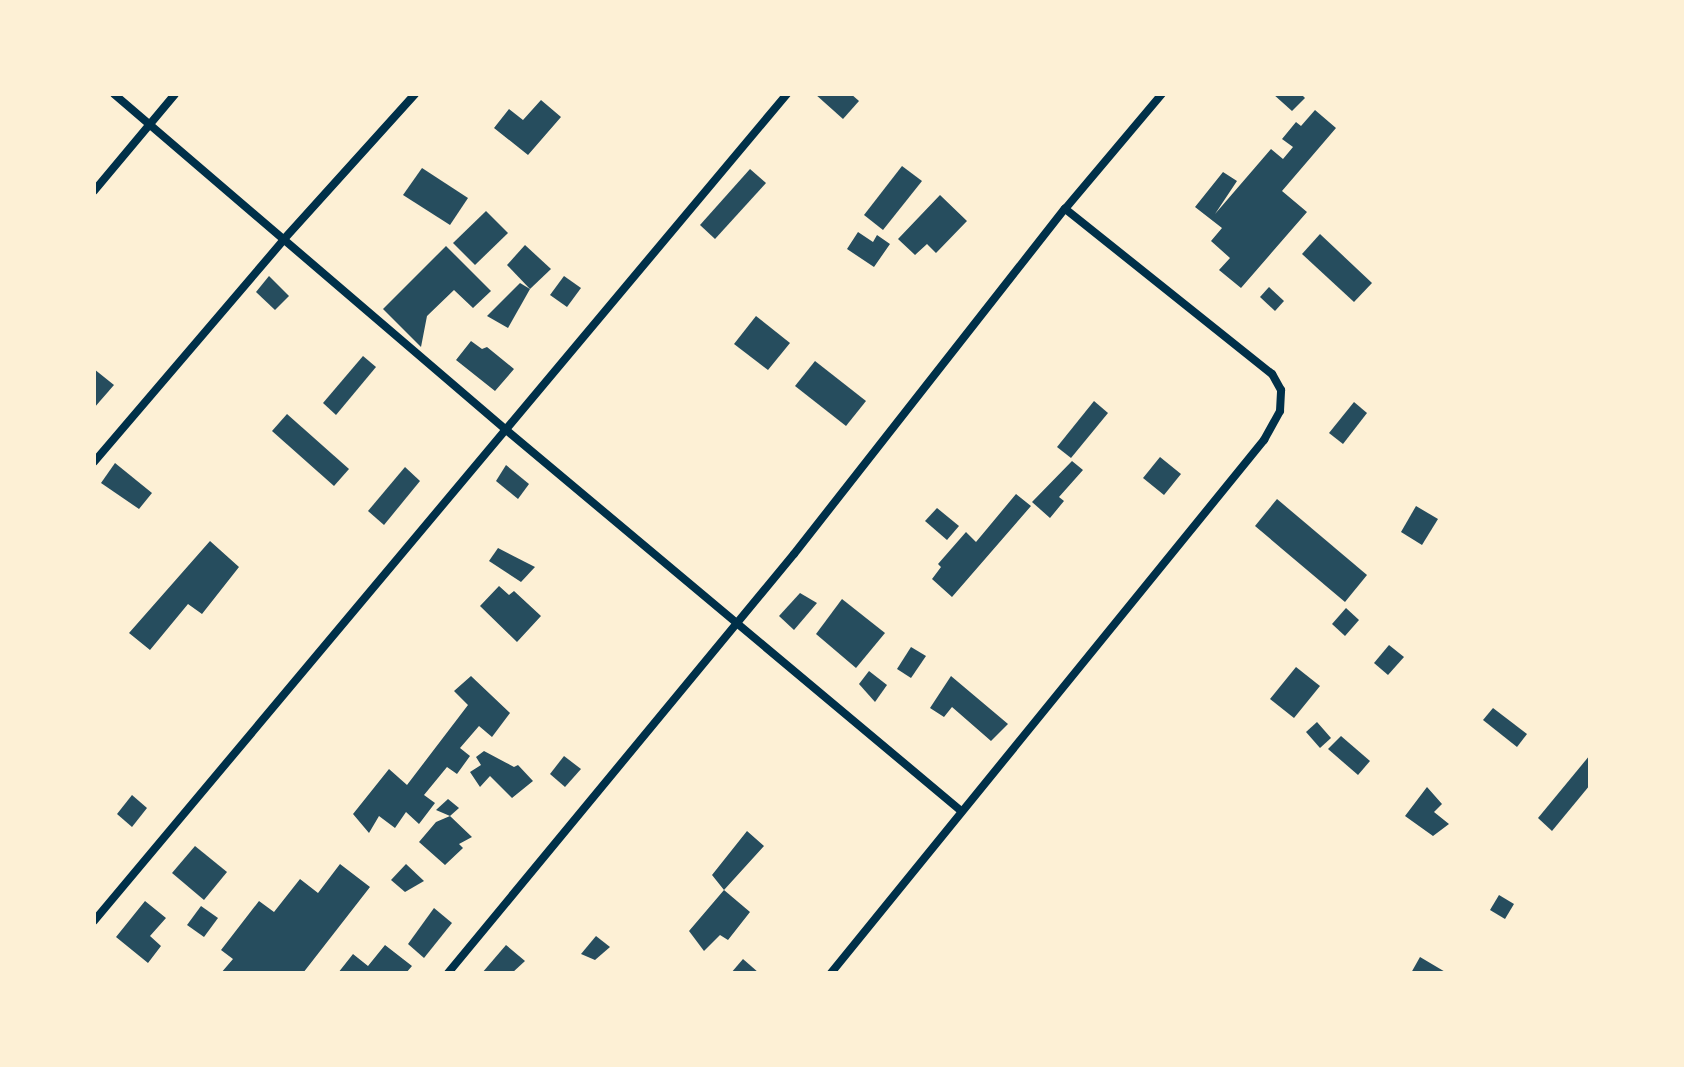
<!DOCTYPE html>
<html>
<head>
<meta charset="utf-8">
<style>
  body { margin:0 }
  #map { position:relative; width:1684px; height:1067px; overflow:hidden; background:#fdf0d5; font-family:"PT Sans Narrow",sans-serif }
  div>[style] { position:absolute }
  [style*='--x'] { left:calc(var(--x)*1px); top:calc(var(--y)*1px); width:calc(var(--w)*1px); rotate:calc(var(--a)*1deg) }
  .building>* { inset:0; background:#264d5e }
  .minor>* { height:8px; margin:-4px; padding:0 4px; transform-origin:4px; border-radius:4px; background:#003049 }
  span { translate:-50% -50%; white-space:nowrap; text-align:center; line-height:1.15; -webkit-text-stroke:7px #fdf0d5; paint-order:stroke }
  .frame { position:absolute; inset:0; border:96px solid #fdf0d5; pointer-events:none }
</style>
</head>
<body>
<div id="map">
  <div class="building">
    <div style="clip-path:polygon(815px 94px,851px 94px,859px 101px,843px 119px)"></div>
    <div style="clip-path:polygon(1273px 94px,1301px 94px,1305px 98px,1292px 111px)"></div>
    <div style="clip-path:polygon(541px 100px,561px 117px,528px 155px,494px 128px,509px 109px,523px 120px)"></div>
    <div style="clip-path:polygon(1315px 110px,1336px 128px,1282px 191px,1307px 212px,1241px 288px,1219px 270px,1230px 258px,1211px 241px,1222px 228px,1195px 207px,1223px 172px,1237px 181px,1215px 214px,1271px 149px,1283px 159px,1293px 147px,1282px 139px,1296px 122px,1301px 126px)"></div>
    <div style="clip-path:polygon(902px 166px,922px 181px,883px 230px,864px 215px)"></div>
    <div style="clip-path:polygon(422px 168px,468px 198px,450px 225px,403px 195px)"></div>
    <div style="clip-path:polygon(750px 169px,766px 183px,715px 239px,700px 225px)"></div>
    <div style="clip-path:polygon(940px 195px,967px 221px,936px 253px,927px 244px,915px 255px,898px 239px)"></div>
    <div style="clip-path:polygon(486px 211px,508px 233px,475px 265px,453px 243px)"></div>
    <div style="clip-path:polygon(858px 232px,873px 242px,877px 235px,890px 244px,874px 267px,847px 249px)"></div>
    <div style="clip-path:polygon(1320px 234px,1372px 283px,1354px 302px,1302px 254px)"></div>
    <div style="clip-path:polygon(525px 245px,551px 269px,530px 289px,507px 265px)"></div>
    <div style="clip-path:polygon(446px 246px,491px 291px,473px 308px,454px 290px,427px 316px,421px 347px,383px 309px)"></div>
    <div style="clip-path:polygon(269px 276px,289px 296px,275px 310px,256px 292px)"></div>
    <div style="clip-path:polygon(564px 276px,581px 288px,567px 307px,550px 295px)"></div>
    <div style="clip-path:polygon(520px 283px,530px 289px,508px 328px,487px 316px)"></div>
    <div style="clip-path:polygon(1269px 287px,1284px 301px,1275px 311px,1260px 297px)"></div>
    <div style="clip-path:polygon(756px 316px,790px 343px,768px 370px,734px 344px)"></div>
    <div style="clip-path:polygon(471px 341px,482px 349px,487px 347px,514px 369px,495px 391px,456px 360px)"></div>
    <div style="clip-path:polygon(363px 356px,376px 367px,336px 415px,323px 403px)"></div>
    <div style="clip-path:polygon(815px 361px,866px 401px,846px 426px,795px 386px)"></div>
    <div style="clip-path:polygon(94px 369px,114px 385px,94px 408px)"></div>
    <div style="clip-path:polygon(1094px 401px,1108px 413px,1071px 458px,1057px 447px)"></div>
    <div style="clip-path:polygon(1354px 402px,1367px 413px,1343px 444px,1329px 433px)"></div>
    <div style="clip-path:polygon(287px 414px,349px 469px,334px 486px,272px 431px)"></div>
    <div style="clip-path:polygon(1160px 457px,1181px 474px,1164px 495px,1143px 478px)"></div>
    <div style="clip-path:polygon(1072px 461px,1083px 470px,1059px 497px,1064px 501px,1050px 518px,1032px 502px)"></div>
    <div style="clip-path:polygon(115px 463px,152px 493px,139px 509px,101px 483px)"></div>
    <div style="clip-path:polygon(506px 465px,529px 484px,518px 499px,496px 481px)"></div>
    <div style="clip-path:polygon(405px 467px,420px 481px,384px 525px,368px 511px)"></div>
    <div style="clip-path:polygon(1016px 494px,1031px 506px,952px 597px,932px 579px,941px 567px,938px 564px,966px 532px,976px 542px)"></div>
    <div style="clip-path:polygon(1277px 499px,1367px 575px,1345px 602px,1255px 526px)"></div>
    <div style="clip-path:polygon(1416px 506px,1438px 519px,1422px 545px,1401px 532px)"></div>
    <div style="clip-path:polygon(937px 508px,959px 526px,947px 540px,925px 521px)"></div>
    <div style="clip-path:polygon(210px 541px,239px 567px,202px 614px,188px 604px,150px 650px,129px 633px)"></div>
    <div style="clip-path:polygon(498px 548px,535px 567px,521px 582px,489px 561px)"></div>
    <div style="clip-path:polygon(499px 586px,509px 595px,514px 591px,541px 616px,517px 642px,480px 606px)"></div>
    <div style="clip-path:polygon(800px 593px,817px 603px,794px 630px,779px 616px)"></div>
    <div style="clip-path:polygon(842px 599px,885px 633px,856px 668px,816px 634px)"></div>
    <div style="clip-path:polygon(1346px 608px,1359px 620px,1345px 636px,1332px 624px)"></div>
    <div style="clip-path:polygon(1389px 645px,1404px 657px,1388px 675px,1374px 663px)"></div>
    <div style="clip-path:polygon(911px 647px,926px 656px,911px 678px,897px 669px)"></div>
    <div style="clip-path:polygon(1296px 667px,1320px 686px,1294px 718px,1270px 699px)"></div>
    <div style="clip-path:polygon(869px 671px,887px 685px,875px 702px,859px 684px)"></div>
    <div style="clip-path:polygon(471px 676px,510px 713px,492px 737px,479px 726px,460px 748px,470px 756px,457px 774px,447px 767px,424px 795px,435px 803px,419px 824px,406px 812px,395px 828px,379px 816px,369px 833px,353px 814px,389px 769px,407px 785px,468px 705px,454px 691px)"></div>
    <div style="clip-path:polygon(951px 676px,1008px 724px,991px 741px,952px 707px,944px 717px,930px 708px)"></div>
    <div style="clip-path:polygon(1493px 708px,1527px 734px,1517px 747px,1483px 720px)"></div>
    <div style="clip-path:polygon(1317px 722px,1331px 738px,1320px 748px,1306px 732px)"></div>
    <div style="clip-path:polygon(1341px 736px,1370px 761px,1358px 775px,1328px 749px)"></div>
    <div style="clip-path:polygon(484px 751px,514px 767px,518px 765px,533px 781px,512px 798px,490px 776px,480px 787px,470px 772px,481px 765px,476px 757px)"></div>
    <div style="clip-path:polygon(1590px 755px,1590px 785px,1552px 831px,1538px 818px)"></div>
    <div style="clip-path:polygon(564px 756px,581px 769px,565px 787px,550px 774px)"></div>
    <div style="clip-path:polygon(1427px 787px,1442px 804px,1434px 812px,1449px 824px,1433px 836px,1405px 816px)"></div>
    <div style="clip-path:polygon(132px 795px,147px 808px,132px 827px,117px 814px)"></div>
    <div style="clip-path:polygon(448px 799px,459px 808px,450px 816px,436px 810px)"></div>
    <div style="clip-path:polygon(450px 816px,472px 837px,459px 844px,463px 848px,445px 865px,419px 842px,436px 822px)"></div>
    <div style="clip-path:polygon(747px 831px,764px 846px,724px 890px,750px 912px,728px 940px,720px 935px,704px 951px,689px 931px,724px 890px,712px 875px)"></div>
    <div style="clip-path:polygon(195px 846px,227px 872px,204px 900px,172px 873px)"></div>
    <div style="clip-path:polygon(340px 864px,370px 887px,303px 973px,221px 973px,233px 959px,221px 950px,259px 901px,274px 912px,300px 879px,318px 893px)"></div>
    <div style="clip-path:polygon(406px 864px,424px 881px,405px 892px,391px 880px)"></div>
    <div style="clip-path:polygon(1499px 895px,1514px 904px,1505px 919px,1490px 910px)"></div>
    <div style="clip-path:polygon(145px 901px,166px 918px,150px 936px,161px 946px,148px 963px,116px 937px)"></div>
    <div style="clip-path:polygon(201px 906px,218px 918px,204px 937px,187px 925px)"></div>
    <div style="clip-path:polygon(434px 908px,452px 923px,424px 958px,408px 944px)"></div>
    <div style="clip-path:polygon(596px 936px,610px 947px,595px 960px,581px 954px)"></div>
    <div style="clip-path:polygon(385px 945px,412px 966px,406px 973px,338px 973px,353px 954px,368px 966px)"></div>
    <div style="clip-path:polygon(506px 945px,525px 961px,512px 973px,482px 973px)"></div>
    <div style="clip-path:polygon(1420px 957px,1447px 973px,1411px 973px)"></div>
    <div style="clip-path:polygon(743px 959px,759px 973px,731px 973px)"></div>
  </div>
  <div class="minor">
    <div style="--x:114;--y:94;--w:515;--a:40.59"></div>
    <div style="--x:505;--y:429;--w:593;--a:39.94"></div>
    <div style="--x:94;--y:191;--w:126;--a:-50.1"></div>
    <div style="--x:94;--y:462;--w:294;--a:-49.5"></div>
    <div style="--x:285;--y:238;--w:194;--a:-47.9"></div>
    <div style="--x:94;--y:921;--w:1079;--a:-50.04"></div>
    <div style="--x:448;--y:973;--w:543;--a:-50.45"></div>
    <div style="--x:794;--y:554;--w:439;--a:-51.9"></div>
    <div style="--x:1065;--y:209;--w:150;--a:-49.9"></div>
    <div style="--x:831;--y:973;--w:687;--a:-50.91"></div>
    <div style="--x:1264;--y:440;--w:33;--a:-61"></div>
    <div style="--x:1280;--y:411;--w:21;--a:-87"></div>
    <div style="--x:1281;--y:390;--w:18;--a:-119"></div>
    <div style="--x:1272;--y:374;--w:265;--a:-141.4"></div>
  </div>
  <div class="frame"></div>
</div>
</body>
</html>
